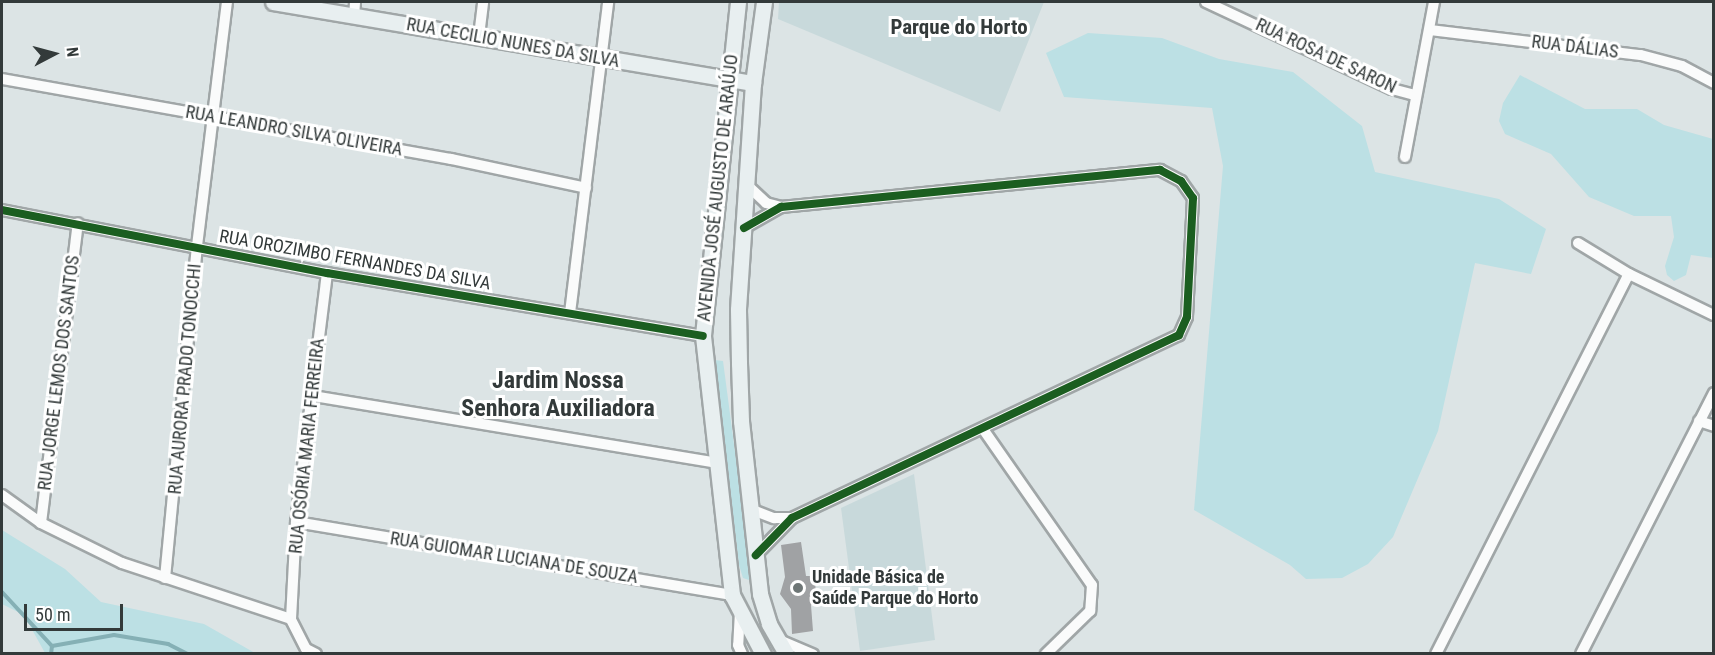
<!DOCTYPE html>
<html>
<head>
<meta charset="utf-8">
<style>
  body { margin:0 }
  #map { position:relative; width:1715px; height:655px; overflow:hidden; background:#dce4e5; font-family:"Roboto Condensed",sans-serif }
  div>[style] { position:absolute }
  [style*='--x'] { left:calc(var(--x)*1px); top:calc(var(--y)*1px); width:calc(var(--w)*1px); rotate:calc(var(--a)*1deg) }
  .built>* { inset:0; background:#c8d9db }
  .green>* { inset:0; background:#bce0e4 }
  .stream>* { height:4px; margin:-2px; padding:0 2px; transform-origin:2px; border-radius:2px; background:#85b0b5 }
  .building>* { inset:0; background:#a0a2a4 }
  .roads { filter:drop-shadow(2px 0 #a0a6a7) drop-shadow(-2px 0 #a0a6a7) drop-shadow(0 2px #a0a6a7) drop-shadow(0 -2px #a0a6a7) }
  .street>* { height:10px; margin:-5px; padding:0 5px; transform-origin:5px; border-radius:5px; background:#fafbfb }
  .secondary>* { height:15px; margin:-7.5px; padding:0 7.5px; transform-origin:7.5px; border-radius:7.5px; background:#e8eff0 }
  .cycleway>* { height:8px; margin:-4px; padding:0 4px; transform-origin:4px; border-radius:4px; background:#1b5e20 }
  .dots>* { width:16px; height:16px; translate:-50% -50%; box-sizing:border-box; border:3px solid #fff; border-radius:50% }
  span { translate:-50% -50%; white-space:nowrap; text-align:center; line-height:1.15; -webkit-text-stroke:6px #fff; paint-order:stroke }
  .street-label { font-size:18px; color:#333a3a }
  .poi-label { font-size:18px; color:#333a3a; font-weight:700 }
  .left { translate:0 -50%; text-align:left }
  .quarter-label { font-size:21px; color:#333a3a; font-weight:700 }
  .district-label { font-size:24px; color:#333a3a; font-weight:700 }
  .frame { position:absolute; inset:0; border:3px solid #333a3a; pointer-events:none }
  .north { position:absolute; left:24px; top:24px; width:60px; height:60px; -webkit-text-stroke:4px #fff; paint-order:stroke; rotate:84deg; font-size:16px; font-weight:700; line-height:24px; text-align:center; color:#333a3a }
  .north::after { content:''; display:block; margin:auto; width:21px; height:27px; background:#333a3a; clip-path:polygon(50% 0,100% 100%,50% 72%,0 100%) }
  .scale { position:absolute; left:24px; top:604px; width:99px; height:27px; box-sizing:border-box; border:3px solid #333a3a; border-top:0; padding-left:8px; font-size:18px; line-height:21px; white-space:nowrap; color:#333a3a; -webkit-text-stroke:4px #fff; paint-order:stroke }
</style>
</head>
<body>
<div id="map">
  <div class="built">
    <div style="clip-path:polygon(779px 2px,1044px 2px,1000px 112px,778px 19px)"></div>
    <div style="clip-path:polygon(914px 474px,935px 640px,860px 651px,841px 508px)"></div>
  </div>
  <div class="green">
    <div style="clip-path:polygon(1088px 33px,1162px 38px,1219px 59px,1293px 72px,1362px 126px,1375px 172px,1499px 199px,1546px 229px,1531px 274px,1475px 263px,1438px 431px,1393px 537px,1368px 564px,1342px 578px,1306px 579px,1290px 565px,1194px 510px,1223px 166px,1212px 108px,1064px 97px,1046px 53px)"></div>
    <div style="clip-path:polygon(1520px 75px,1585px 109px,1637px 109px,1664px 125px,1713px 139px,1713px 258px,1691px 255px,1686px 275px,1674px 281px,1667px 275px,1665px 266px,1674px 237px,1671px 216px,1634px 216px,1589px 197px,1551px 154px,1505px 134px,1499px 121px,1503px 103px)"></div>
    <div style="clip-path:polygon(715px 360px,723px 361px,752px 581px,743px 578px,739px 565px)"></div>
    <div style="clip-path:polygon(2px 530px,65px 569px,101px 602px,204px 624px,255px 653px,45px 653px,24px 615px,2px 604px)"></div>
  </div>
  <div class="stream">
    <div style="--x:2;--y:592;--w:74;--a:47.2"></div>
    <div style="--x:52;--y:646;--w:8;--a:97"></div>
    <div style="--x:52;--y:646;--w:63;--a:-10.1"></div>
    <div style="--x:114;--y:635;--w:55;--a:9.5"></div>
    <div style="--x:168;--y:644;--w:22;--a:27"></div>
  </div>
  <div class="building">
    <div style="clip-path:polygon(801px 542px,806px 576px,815px 576px,816px 601px,811px 605px,813px 631px,792px 634px,791px 609px,780px 594px,785px 577px,781px 545px)"></div>
  </div>
  <div class="roads">
    <div class="street">
      <div style="--x:1206;--y:2;--w:205;--a:25.1"></div>
      <div style="--x:1392;--y:89;--w:23;--a:15"></div>
      <div style="--x:354;--y:17;--w:15;--a:-86"></div>
      <div style="--x:1430;--y:30;--w:212;--a:6.8"></div>
      <div style="--x:1641;--y:55;--w:42;--a:15"></div>
      <div style="--x:1682;--y:66;--w:36;--a:28"></div>
      <div style="--x:479;--y:36;--w:34;--a:-83"></div>
      <div style="--x:2;--y:79;--w:456;--a:10.1"></div>
      <div style="--x:451;--y:159;--w:138;--a:12.1"></div>
      <div style="--x:1405;--y:157;--w:158;--a:-79.4"></div>
      <div style="--x:747;--y:185;--w:26;--a:43"></div>
      <div style="--x:766;--y:203;--w:16;--a:15"></div>
      <div style="--x:2;--y:210;--w:331;--a:11"></div>
      <div style="--x:327;--y:273;--w:381;--a:9.5"></div>
      <div style="--x:744;--y:228;--w:43;--a:-29.6"></div>
      <div style="--x:781;--y:207;--w:381;--a:-5.6"></div>
      <div style="--x:1160;--y:170;--w:24;--a:28"></div>
      <div style="--x:1181;--y:181;--w:21;--a:55"></div>
      <div style="--x:1193;--y:198;--w:119;--a:92.9"></div>
      <div style="--x:1187;--y:317;--w:20;--a:114"></div>
      <div style="--x:1179;--y:335;--w:428;--a:154.7"></div>
      <div style="--x:792;--y:518;--w:52;--a:134.2"></div>
      <div style="--x:1578;--y:243;--w:60;--a:31.3"></div>
      <div style="--x:1629;--y:274;--w:94;--a:25.8"></div>
      <div style="--x:570;--y:313;--w:313;--a:-83"></div>
      <div style="--x:313;--y:396;--w:410;--a:9.4"></div>
      <div style="--x:1699;--y:421;--w:16;--a:18"></div>
      <div style="--x:983;--y:429;--w:190;--a:55.1"></div>
      <div style="--x:1092;--y:585;--w:26;--a:94"></div>
      <div style="--x:1090;--y:611;--w:62;--a:135.7"></div>
      <div style="--x:2;--y:495;--w:48;--a:35.7"></div>
      <div style="--x:41;--y:523;--w:90;--a:26.3"></div>
      <div style="--x:122;--y:563;--w:178;--a:18.3"></div>
      <div style="--x:750;--y:509;--w:26;--a:21"></div>
      <div style="--x:774;--y:518;--w:18;--a:0"></div>
      <div style="--x:296;--y:522;--w:442;--a:9.5"></div>
      <div style="--x:41;--y:523;--w:302;--a:-83"></div>
      <div style="--x:165;--y:578;--w:334;--a:-84.5"></div>
      <div style="--x:197;--y:246;--w:246;--a:-83"></div>
      <div style="--x:740;--y:611;--w:34;--a:93"></div>
      <div style="--x:738;--y:645;--w:10;--a:66"></div>
      <div style="--x:777;--y:639;--w:39;--a:23"></div>
      <div style="--x:316;--y:654;--w:11;--a:-153"></div>
      <div style="--x:306;--y:649;--w:34;--a:-117"></div>
      <div style="--x:291;--y:619;--w:97;--a:-87"></div>
      <div style="--x:296;--y:522;--w:251;--a:-82.9"></div>
      <div style="--x:1436;--y:654;--w:426;--a:-63.1"></div>
      <div style="--x:1581;--y:654;--w:293;--a:-63"></div>
    </div>
    <div class="secondary">
      <div style="--x:273;--y:2;--w:487;--a:9.6"></div>
      <div style="--x:738;--y:2;--w:336;--a:96"></div>
      <div style="--x:703;--y:336;--w:261;--a:83.6"></div>
      <div style="--x:732;--y:595;--w:67;--a:62.3"></div>
      <div style="--x:764;--y:2;--w:82;--a:97.7"></div>
      <div style="--x:753;--y:83;--w:227;--a:93.8"></div>
      <div style="--x:738;--y:310;--w:53;--a:88.9"></div>
      <div style="--x:739;--y:363;--w:58;--a:88"></div>
      <div style="--x:741;--y:421;--w:174;--a:83.7"></div>
      <div style="--x:760;--y:594;--w:31;--a:73"></div>
      <div style="--x:769;--y:624;--w:34;--a:60"></div>
    </div>
  </div>
  <div class="cycleway">
    <div style="--x:2;--y:210;--w:331;--a:11"></div>
    <div style="--x:327;--y:273;--w:381;--a:9.5"></div>
    <div style="--x:744;--y:228;--w:43;--a:-29.6"></div>
    <div style="--x:781;--y:207;--w:381;--a:-5.6"></div>
    <div style="--x:1160;--y:170;--w:24;--a:28"></div>
    <div style="--x:1181;--y:181;--w:21;--a:55"></div>
    <div style="--x:1193;--y:198;--w:119;--a:92.9"></div>
    <div style="--x:1187;--y:317;--w:20;--a:114"></div>
    <div style="--x:1179;--y:335;--w:428;--a:154.7"></div>
    <div style="--x:792;--y:518;--w:52;--a:134.2"></div>
  </div>
  <div class="dots">
    <div style="left:798px;top:588px;background:#6e7676"></div>
  </div>
  <div class="street-label">
    <span style="left:513px;top:43px;rotate:10deg">RUA CECILIO NUNES DA SILVA</span>
    <span style="left:1575px;top:47px;rotate:7deg">RUA DÁLIAS</span>
    <span style="left:1326px;top:56px;rotate:25deg">RUA ROSA DE SARON</span>
    <span style="left:294px;top:131px;rotate:10deg">RUA LEANDRO SILVA OLIVEIRA</span>
    <span style="left:718px;top:188px;rotate:-84deg">AVENIDA JOSÉ AUGUSTO DE ARAÚJO</span>
    <span style="left:355px;top:260px;rotate:10deg">RUA OROZIMBO FERNANDES DA SILVA</span>
    <span style="left:59px;top:373px;rotate:-83deg">RUA JORGE LEMOS DOS SANTOS</span>
    <span style="left:185px;top:379px;rotate:-85deg">RUA AURORA PRADO TONOCCHI</span>
    <span style="left:307px;top:446px;rotate:-84deg">RUA OSÓRIA MARIA FERREIRA</span>
    <span style="left:514px;top:558px;rotate:9deg">RUA GUIOMAR LUCIANA DE SOUZA</span>
  </div>
  <div class="poi-label">
    <span class="left" style="left:812px;top:588px">Unidade Básica de<br>Saúde Parque do Horto</span>
  </div>
  <div class="quarter-label">
    <span style="left:959px;top:27px">Parque do Horto</span>
  </div>
  <div class="district-label">
    <span style="left:558px;top:395px">Jardim Nossa<br>Senhora Auxiliadora</span>
  </div>
  <div class="frame"></div>
  <div class="north">N</div>
  <div class="scale">50 m</div>
</div>
</body>
</html>
